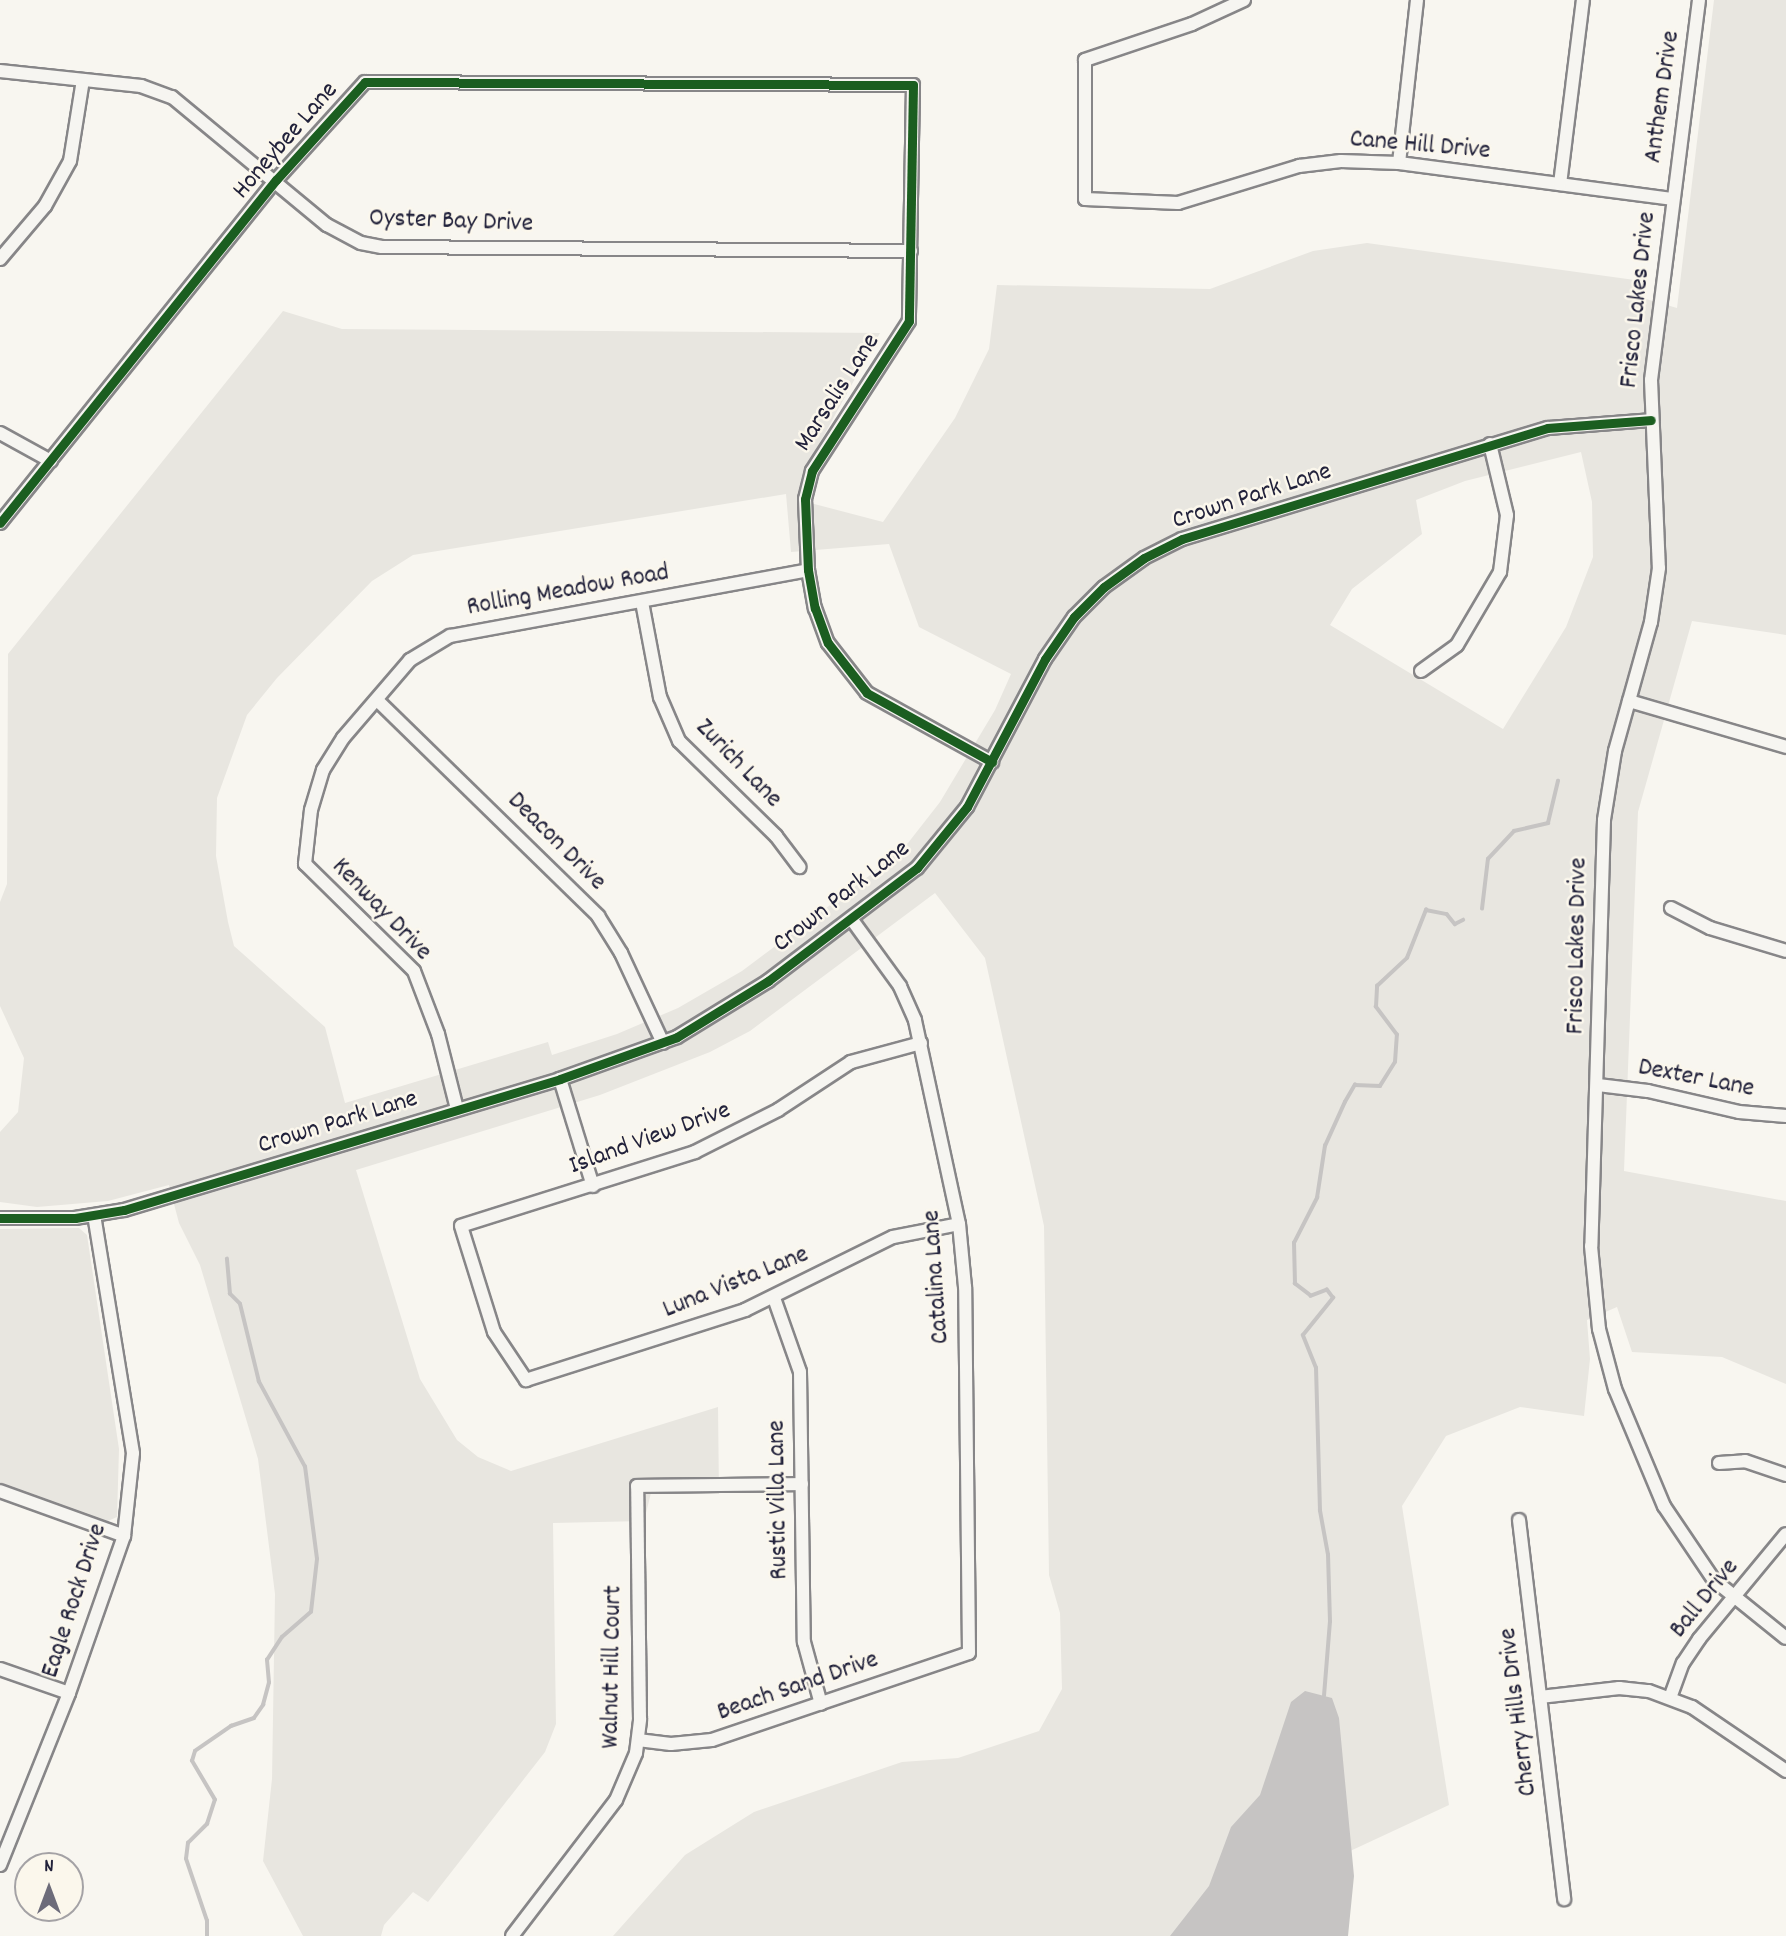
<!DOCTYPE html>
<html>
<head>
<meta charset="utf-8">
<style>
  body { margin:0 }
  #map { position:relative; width:1786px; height:1936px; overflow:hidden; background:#f8f6f0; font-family:Dekko,sans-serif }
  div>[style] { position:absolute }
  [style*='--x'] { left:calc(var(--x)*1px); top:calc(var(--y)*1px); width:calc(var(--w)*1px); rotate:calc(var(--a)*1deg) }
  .green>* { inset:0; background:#e8e6e0 }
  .water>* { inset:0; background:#c6c4c3 }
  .stream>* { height:3.5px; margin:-1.75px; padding:0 1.75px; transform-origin:1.75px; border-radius:1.75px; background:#c6c4c3 }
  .roads { filter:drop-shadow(2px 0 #878688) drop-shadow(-2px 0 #878688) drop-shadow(0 2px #878688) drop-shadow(0 -2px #878688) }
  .minor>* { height:12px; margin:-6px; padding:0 6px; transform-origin:6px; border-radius:6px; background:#f6f5f1 }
  .cycleway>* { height:9px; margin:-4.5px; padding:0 4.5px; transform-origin:4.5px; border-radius:4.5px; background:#1b5e20 }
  span { translate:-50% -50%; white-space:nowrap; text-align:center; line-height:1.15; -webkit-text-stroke:5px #fbf7ec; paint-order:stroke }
  .street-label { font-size:26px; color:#22223b }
  .north { position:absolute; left:14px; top:1852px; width:70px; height:70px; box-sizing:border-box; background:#fbf7ec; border:2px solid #a4a2a5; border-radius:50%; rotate:0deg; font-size:19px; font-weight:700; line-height:28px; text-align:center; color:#22223b }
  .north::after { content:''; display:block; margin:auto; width:24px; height:32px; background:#6d6c7a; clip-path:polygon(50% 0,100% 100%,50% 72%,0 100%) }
</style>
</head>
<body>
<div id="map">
  <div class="green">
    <div style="clip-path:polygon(evenodd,1714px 0,1786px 0,1786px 635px,1692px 621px,1638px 812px,1624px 1171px,1786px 1201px,1786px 1384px,1722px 1357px,1632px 1352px,1617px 1307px,1587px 1320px,1590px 1359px,1584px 1416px,1520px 1407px,1446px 1436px,1402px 1506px,1449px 1805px,1275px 1886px,1231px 1936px,613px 1936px,685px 1855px,754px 1812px,902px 1762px,958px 1758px,1039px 1731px,1062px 1689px,1060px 1613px,1049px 1575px,1044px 1226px,985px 958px,935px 893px,750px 1031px,710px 1052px,600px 1095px,356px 1170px,420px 1379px,457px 1440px,478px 1457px,511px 1471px,718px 1407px,719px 1494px,651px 1493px,644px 1521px,553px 1523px,556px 1724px,545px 1752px,428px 1902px,413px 1892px,384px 1925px,381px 1936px,303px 1936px,263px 1861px,272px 1779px,275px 1594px,258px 1459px,200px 1265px,179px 1223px,169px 1185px,108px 1201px,37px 1207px,0 1202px,0 1132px,18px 1112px,24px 1058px,0 1006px,0 902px,7px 884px,8px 654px,283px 311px,342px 329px,880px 333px,806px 468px,799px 500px,883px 522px,955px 418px,989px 349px,997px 285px,1210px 289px,1313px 251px,1367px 243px,1642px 281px,1639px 297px,1677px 308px,1714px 0,1581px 452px,1592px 502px,1593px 557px,1566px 627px,1503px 729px,1330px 625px,1352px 589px,1422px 534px,1416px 500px,1465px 481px,1581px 452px,1714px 0,786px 494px,791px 552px,889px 544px,919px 627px,1011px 674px,995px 710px,940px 802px,908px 843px,869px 876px,742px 971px,678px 1008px,617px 1034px,552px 1055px,548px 1042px,345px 1103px,325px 1027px,234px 946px,228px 922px,216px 856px,217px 798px,247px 715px,277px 678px,372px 581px,413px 555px,786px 494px)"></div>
    <div style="clip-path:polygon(79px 1228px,87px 1235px,119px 1449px,117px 1517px,101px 1524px,0 1485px,0 1229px)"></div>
  </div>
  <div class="water">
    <div style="clip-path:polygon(1305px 1691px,1332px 1698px,1339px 1718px,1354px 1876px,1348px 1936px,1170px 1936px,1209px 1886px,1231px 1827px,1260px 1795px,1291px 1702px)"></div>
  </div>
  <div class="stream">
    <div style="--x:1482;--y:909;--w:50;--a:-83.2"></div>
    <div style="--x:1488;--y:859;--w:38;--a:-47"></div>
    <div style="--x:1514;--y:831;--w:35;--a:-13"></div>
    <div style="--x:1548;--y:823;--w:43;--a:-76.6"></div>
    <div style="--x:1324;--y:1696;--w:74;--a:-85.4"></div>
    <div style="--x:1330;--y:1622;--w:67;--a:-91.7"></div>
    <div style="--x:1328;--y:1555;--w:45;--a:-100.3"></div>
    <div style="--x:1320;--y:1511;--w:143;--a:-91.6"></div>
    <div style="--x:1316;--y:1368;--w:35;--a:-112"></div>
    <div style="--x:1303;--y:1335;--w:48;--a:-51"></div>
    <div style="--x:1333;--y:1298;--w:10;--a:-127"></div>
    <div style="--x:1327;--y:1290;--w:17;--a:159"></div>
    <div style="--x:1311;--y:1296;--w:20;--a:-143"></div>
    <div style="--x:1295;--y:1284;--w:41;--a:-91.4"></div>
    <div style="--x:1294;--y:1243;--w:51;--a:-62.9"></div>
    <div style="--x:1317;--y:1198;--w:53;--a:-81.3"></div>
    <div style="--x:1325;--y:1146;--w:48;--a:-65.6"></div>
    <div style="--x:1345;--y:1102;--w:20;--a:-60"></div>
    <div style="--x:1355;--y:1085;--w:25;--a:2"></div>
    <div style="--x:1380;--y:1086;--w:28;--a:-58"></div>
    <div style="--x:1395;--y:1062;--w:27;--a:-86"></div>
    <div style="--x:1397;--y:1035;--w:35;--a:-127"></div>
    <div style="--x:1376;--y:1007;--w:21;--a:-87"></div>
    <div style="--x:1377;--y:986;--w:41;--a:-43"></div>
    <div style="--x:1407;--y:958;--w:52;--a:-68.4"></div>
    <div style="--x:1426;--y:910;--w:21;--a:11"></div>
    <div style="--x:1447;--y:914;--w:13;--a:51"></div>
    <div style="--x:1455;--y:924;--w:9;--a:-27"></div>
    <div style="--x:207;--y:1936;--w:15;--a:-90"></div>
    <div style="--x:207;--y:1921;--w:65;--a:-108.7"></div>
    <div style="--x:186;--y:1859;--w:16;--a:-83"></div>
    <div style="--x:188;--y:1843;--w:27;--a:-45"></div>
    <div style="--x:207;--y:1824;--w:25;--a:-72"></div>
    <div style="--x:215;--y:1800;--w:45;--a:-120.5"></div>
    <div style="--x:192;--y:1761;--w:10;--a:-73"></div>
    <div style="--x:195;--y:1751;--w:44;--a:-34.8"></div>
    <div style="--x:231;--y:1726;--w:24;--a:-19"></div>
    <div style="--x:254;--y:1718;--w:16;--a:-55"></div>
    <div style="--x:263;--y:1705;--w:23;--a:-75"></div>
    <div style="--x:269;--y:1683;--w:23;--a:-95"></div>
    <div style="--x:267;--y:1660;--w:27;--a:-57"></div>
    <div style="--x:282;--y:1637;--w:38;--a:-41"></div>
    <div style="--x:311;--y:1612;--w:53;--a:-83.5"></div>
    <div style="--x:317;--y:1559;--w:93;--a:-97.4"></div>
    <div style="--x:305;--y:1467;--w:97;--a:-118.4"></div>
    <div style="--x:259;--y:1382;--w:80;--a:-103.7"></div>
    <div style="--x:240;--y:1304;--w:14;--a:-135"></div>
    <div style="--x:230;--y:1294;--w:35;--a:-95"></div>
  </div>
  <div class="roads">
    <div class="minor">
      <div style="--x:1244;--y:0;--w:57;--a:155.2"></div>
      <div style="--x:1192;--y:24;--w:113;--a:161.4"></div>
      <div style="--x:1085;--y:60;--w:139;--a:90"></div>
      <div style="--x:1085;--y:199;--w:93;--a:2.5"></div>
      <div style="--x:1178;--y:203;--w:127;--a:-17"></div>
      <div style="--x:1299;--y:166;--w:42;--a:-6.8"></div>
      <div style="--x:1341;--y:161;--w:58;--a:2"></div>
      <div style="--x:1399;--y:163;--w:275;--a:7.5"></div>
      <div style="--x:1699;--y:0;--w:383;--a:97.2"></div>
      <div style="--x:1651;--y:380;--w:188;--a:87.6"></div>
      <div style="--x:1659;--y:568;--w:55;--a:98.4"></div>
      <div style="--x:1651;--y:622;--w:134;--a:105.6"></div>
      <div style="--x:1615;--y:751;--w:70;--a:99.1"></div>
      <div style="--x:1604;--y:820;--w:426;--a:91.7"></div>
      <div style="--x:1591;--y:1246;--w:83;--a:84.5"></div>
      <div style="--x:1599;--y:1329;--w:62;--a:75.1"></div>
      <div style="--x:1615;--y:1389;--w:127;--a:67.3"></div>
      <div style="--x:1664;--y:1506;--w:89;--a:56"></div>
      <div style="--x:1714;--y:1580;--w:92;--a:38.9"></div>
      <div style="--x:0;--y:71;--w:142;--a:6.1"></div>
      <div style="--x:141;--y:86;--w:33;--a:20"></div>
      <div style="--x:172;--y:97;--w:201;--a:39.6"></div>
      <div style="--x:327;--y:225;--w:38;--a:28"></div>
      <div style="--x:361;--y:243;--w:21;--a:11"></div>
      <div style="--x:382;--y:247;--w:529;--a:0.43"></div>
      <div style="--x:1399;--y:163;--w:164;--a:-83.7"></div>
      <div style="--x:1560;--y:184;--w:185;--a:-82.9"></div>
      <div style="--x:0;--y:259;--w:70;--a:-49.7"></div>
      <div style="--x:45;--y:206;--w:51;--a:-60.9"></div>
      <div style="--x:70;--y:161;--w:82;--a:-80.9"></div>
      <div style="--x:0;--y:433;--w:58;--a:28.8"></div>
      <div style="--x:0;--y:523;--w:440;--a:-51.2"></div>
      <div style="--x:276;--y:180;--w:132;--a:-47.8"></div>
      <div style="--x:365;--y:82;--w:548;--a:0.31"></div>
      <div style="--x:913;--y:85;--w:236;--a:91"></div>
      <div style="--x:909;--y:321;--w:179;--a:122.9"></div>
      <div style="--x:812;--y:471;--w:29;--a:104"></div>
      <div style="--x:805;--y:499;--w:71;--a:87.6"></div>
      <div style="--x:808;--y:570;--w:39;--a:80"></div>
      <div style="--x:815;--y:608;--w:37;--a:70"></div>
      <div style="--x:828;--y:643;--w:63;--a:52"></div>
      <div style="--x:867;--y:693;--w:143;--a:28.9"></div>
      <div style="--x:642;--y:602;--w:97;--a:79.3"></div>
      <div style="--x:660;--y:697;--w:48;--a:66.6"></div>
      <div style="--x:679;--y:741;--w:136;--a:44.4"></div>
      <div style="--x:776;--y:836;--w:39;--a:53"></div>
      <div style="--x:1421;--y:671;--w:44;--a:-35.8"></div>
      <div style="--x:1457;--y:645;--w:85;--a:-59.5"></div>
      <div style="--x:1500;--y:572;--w:57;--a:-83"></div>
      <div style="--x:1507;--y:515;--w:73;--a:-103.5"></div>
      <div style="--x:378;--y:701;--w:308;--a:44.3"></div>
      <div style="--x:598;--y:916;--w:44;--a:58.1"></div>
      <div style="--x:621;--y:953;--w:99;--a:65"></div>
      <div style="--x:1629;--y:701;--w:164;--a:16.3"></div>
      <div style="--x:1671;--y:908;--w:44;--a:27.1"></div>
      <div style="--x:1710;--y:928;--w:79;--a:16.8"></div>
      <div style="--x:921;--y:1043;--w:73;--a:164.8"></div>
      <div style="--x:851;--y:1062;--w:87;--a:146.7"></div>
      <div style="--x:778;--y:1110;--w:93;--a:153.2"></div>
      <div style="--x:695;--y:1152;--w:245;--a:162.5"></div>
      <div style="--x:461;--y:1226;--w:111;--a:72.7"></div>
      <div style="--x:494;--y:1332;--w:58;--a:56.3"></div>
      <div style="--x:526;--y:1380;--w:230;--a:-17.7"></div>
      <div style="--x:745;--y:1310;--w:165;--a:-26.3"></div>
      <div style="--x:893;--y:1237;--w:67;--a:-11.1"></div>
      <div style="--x:560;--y:1079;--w:112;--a:72.9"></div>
      <div style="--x:1598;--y:1085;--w:50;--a:6.8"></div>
      <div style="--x:1648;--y:1091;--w:93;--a:13"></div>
      <div style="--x:1739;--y:1112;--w:47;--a:4.9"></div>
      <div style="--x:457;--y:1109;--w:77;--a:-104.2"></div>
      <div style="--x:438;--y:1034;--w:67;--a:-110.9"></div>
      <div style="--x:414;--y:971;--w:153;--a:-135.5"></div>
      <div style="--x:305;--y:864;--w:54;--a:-83.7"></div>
      <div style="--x:311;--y:810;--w:42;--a:-73.3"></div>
      <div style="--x:323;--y:770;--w:38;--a:-58"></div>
      <div style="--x:343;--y:738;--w:103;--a:-49.3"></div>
      <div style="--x:410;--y:660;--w:47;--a:-31"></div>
      <div style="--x:450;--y:636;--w:364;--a:-10.4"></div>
      <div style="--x:0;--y:1218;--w:75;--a:0"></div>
      <div style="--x:75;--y:1218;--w:50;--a:-9.3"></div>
      <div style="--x:124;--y:1210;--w:455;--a:-16.7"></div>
      <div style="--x:560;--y:1079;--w:124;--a:-19.7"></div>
      <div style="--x:677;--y:1037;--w:107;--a:-31.6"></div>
      <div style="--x:768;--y:981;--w:187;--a:-37.2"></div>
      <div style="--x:917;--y:868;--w:79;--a:-50.7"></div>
      <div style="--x:967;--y:807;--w:167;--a:-62.2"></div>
      <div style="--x:1045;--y:659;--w:51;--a:-55.4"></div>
      <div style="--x:1074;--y:617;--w:42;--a:-45"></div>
      <div style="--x:1104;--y:587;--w:49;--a:-35.9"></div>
      <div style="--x:1144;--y:558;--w:42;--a:-26.6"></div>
      <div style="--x:1182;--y:539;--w:382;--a:-16.9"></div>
      <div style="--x:1548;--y:428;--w:103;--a:-4.4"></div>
      <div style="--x:774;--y:1298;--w:78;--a:70.6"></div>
      <div style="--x:800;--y:1372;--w:270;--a:89.2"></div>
      <div style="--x:804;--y:1642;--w:64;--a:74.7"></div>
      <div style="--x:1719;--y:1463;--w:26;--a:-4"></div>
      <div style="--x:1745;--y:1461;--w:43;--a:18.9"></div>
      <div style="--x:0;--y:1491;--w:132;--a:19.9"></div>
      <div style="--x:1519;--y:1520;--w:382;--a:83.2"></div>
      <div style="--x:0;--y:1669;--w:73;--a:19.2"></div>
      <div style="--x:1540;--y:1697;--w:80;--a:-6.5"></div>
      <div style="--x:1619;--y:1688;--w:30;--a:6"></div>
      <div style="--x:1649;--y:1691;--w:46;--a:20.4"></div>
      <div style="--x:1692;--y:1707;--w:114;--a:34.2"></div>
      <div style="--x:1670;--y:1698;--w:37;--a:-70"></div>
      <div style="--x:1683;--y:1663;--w:29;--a:-56"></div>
      <div style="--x:1699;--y:1639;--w:136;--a:-50.4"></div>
      <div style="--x:638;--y:1740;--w:33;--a:7"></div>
      <div style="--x:671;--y:1744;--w:41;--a:-5.6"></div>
      <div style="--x:712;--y:1740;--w:271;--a:-18.7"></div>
      <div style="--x:969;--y:1653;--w:366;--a:-90.6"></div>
      <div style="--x:965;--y:1287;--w:63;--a:-95.4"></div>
      <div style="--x:959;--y:1224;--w:209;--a:-102.2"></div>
      <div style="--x:915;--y:1020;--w:37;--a:-114"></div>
      <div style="--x:900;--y:986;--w:82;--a:-126"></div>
      <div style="--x:0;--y:1865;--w:185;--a:-68.1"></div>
      <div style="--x:69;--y:1693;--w:166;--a:-70.7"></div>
      <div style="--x:124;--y:1536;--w:83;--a:-83.8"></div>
      <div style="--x:133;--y:1453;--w:240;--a:-99.3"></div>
      <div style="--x:512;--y:1936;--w:171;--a:-52.6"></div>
      <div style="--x:616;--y:1800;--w:51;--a:-66.9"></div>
      <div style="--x:636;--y:1753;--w:34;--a:-83"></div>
      <div style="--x:640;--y:1719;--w:233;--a:-90.7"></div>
      <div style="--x:637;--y:1486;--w:165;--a:-0.7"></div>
    </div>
  </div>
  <div class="cycleway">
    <div style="--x:0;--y:523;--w:440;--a:-51.2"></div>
    <div style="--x:276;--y:180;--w:132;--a:-47.8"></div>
    <div style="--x:365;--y:82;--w:548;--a:0.31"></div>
    <div style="--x:913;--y:85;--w:236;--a:91"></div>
    <div style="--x:909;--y:321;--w:179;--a:122.9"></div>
    <div style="--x:812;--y:471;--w:29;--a:104"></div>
    <div style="--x:805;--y:499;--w:71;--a:87.6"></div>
    <div style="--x:808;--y:570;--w:39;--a:80"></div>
    <div style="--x:815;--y:608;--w:37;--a:70"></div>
    <div style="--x:828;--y:643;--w:63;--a:52"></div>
    <div style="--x:867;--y:693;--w:143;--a:28.9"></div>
    <div style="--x:0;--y:1218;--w:75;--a:0"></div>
    <div style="--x:75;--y:1218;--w:50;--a:-9.3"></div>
    <div style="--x:124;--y:1210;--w:455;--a:-16.7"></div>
    <div style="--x:560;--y:1079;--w:124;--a:-19.7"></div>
    <div style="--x:677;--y:1037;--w:107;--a:-31.6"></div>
    <div style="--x:768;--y:981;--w:187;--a:-37.2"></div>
    <div style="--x:917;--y:868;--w:79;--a:-50.7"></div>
    <div style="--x:967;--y:807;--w:167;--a:-62.2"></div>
    <div style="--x:1045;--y:659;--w:51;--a:-55.4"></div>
    <div style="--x:1074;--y:617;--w:42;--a:-45"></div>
    <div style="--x:1104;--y:587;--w:49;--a:-35.9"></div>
    <div style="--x:1144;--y:558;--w:42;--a:-26.6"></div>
    <div style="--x:1182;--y:539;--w:382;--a:-16.9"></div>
    <div style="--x:1548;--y:428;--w:103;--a:-4.4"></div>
  </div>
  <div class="street-label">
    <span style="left:1663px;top:97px;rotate:-82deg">Anthem Drive</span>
    <span style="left:286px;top:141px;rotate:-49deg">Honeybee Lane</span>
    <span style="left:1420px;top:146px;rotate:5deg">Cane Hill Drive</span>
    <span style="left:451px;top:222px;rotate:2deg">Oyster Bay Drive</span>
    <span style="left:1639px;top:300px;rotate:-84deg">Frisco Lakes Drive</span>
    <span style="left:838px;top:393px;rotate:-57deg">Marsalis Lane</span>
    <span style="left:1252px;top:497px;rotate:-18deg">Crown Park Lane</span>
    <span style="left:568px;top:591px;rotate:-10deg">Rolling Meadow Road</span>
    <span style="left:738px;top:764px;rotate:46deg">Zurich Lane</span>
    <span style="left:556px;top:842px;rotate:45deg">Deacon Drive</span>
    <span style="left:842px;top:897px;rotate:-38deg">Crown Park Lane</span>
    <span style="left:381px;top:910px;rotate:46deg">Kenway Drive</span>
    <span style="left:1578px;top:946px;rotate:-89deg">Frisco Lakes Drive</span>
    <span style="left:1696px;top:1079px;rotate:11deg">Dexter Lane</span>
    <span style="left:338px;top:1123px;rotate:-17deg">Crown Park Lane</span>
    <span style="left:650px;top:1139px;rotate:-20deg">Island View Drive</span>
    <span style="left:937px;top:1277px;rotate:-94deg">Catalina Lane</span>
    <span style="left:736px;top:1283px;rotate:-22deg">Luna Vista Lane</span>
    <span style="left:779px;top:1500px;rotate:-91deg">Rustic Villa Lane</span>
    <span style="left:1705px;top:1599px;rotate:-51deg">Ball Drive</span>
    <span style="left:75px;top:1601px;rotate:-72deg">Eagle Rock Drive</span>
    <span style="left:613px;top:1667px;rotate:-89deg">Walnut Hill Court</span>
    <span style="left:798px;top:1687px;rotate:-19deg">Beach Sand Drive</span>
    <span style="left:1519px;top:1712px;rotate:-97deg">Cherry Hills Drive</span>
  </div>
  <div class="north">N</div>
</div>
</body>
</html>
